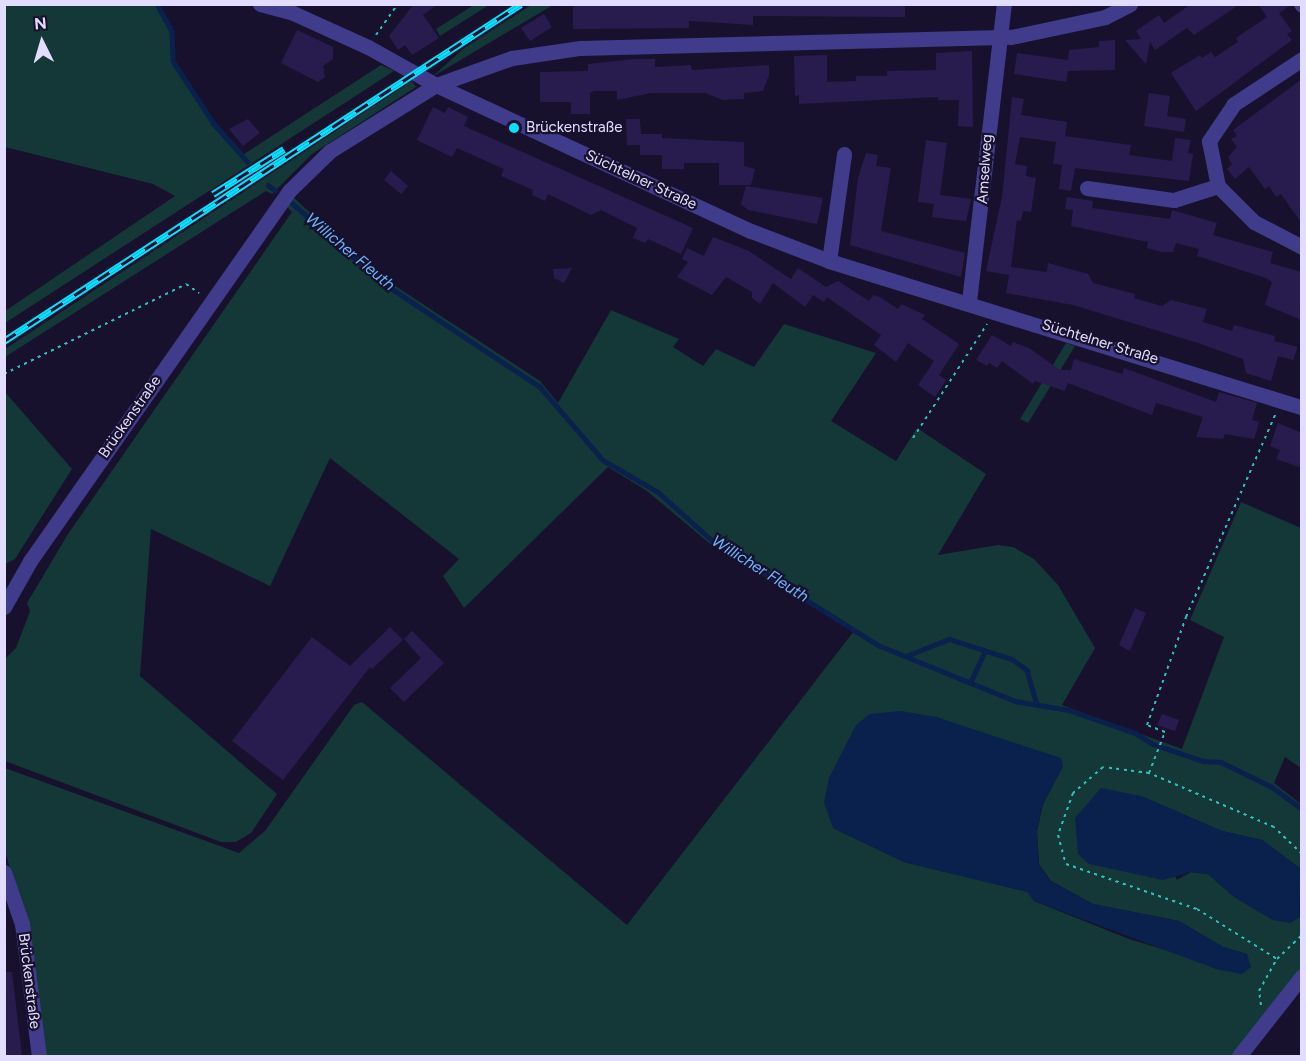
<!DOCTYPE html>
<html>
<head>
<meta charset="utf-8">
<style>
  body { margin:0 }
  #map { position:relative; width:1306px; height:1061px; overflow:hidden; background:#17112d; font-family:Figtree,sans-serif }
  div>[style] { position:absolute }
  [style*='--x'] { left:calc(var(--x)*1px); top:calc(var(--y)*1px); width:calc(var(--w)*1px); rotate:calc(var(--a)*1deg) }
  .green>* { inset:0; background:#143737 }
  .water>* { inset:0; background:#0a204d }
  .stream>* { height:4.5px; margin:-2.25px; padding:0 2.25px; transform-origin:2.25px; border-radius:2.25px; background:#0a204d }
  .building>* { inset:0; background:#281c4e }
  .path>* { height:2px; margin-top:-1px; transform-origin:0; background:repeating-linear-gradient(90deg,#2ec1bd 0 3px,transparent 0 7.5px) }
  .minor>* { height:15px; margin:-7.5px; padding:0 7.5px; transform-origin:7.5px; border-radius:7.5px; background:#413b8c }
  .rail>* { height:7px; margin-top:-3.5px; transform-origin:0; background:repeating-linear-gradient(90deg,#17112d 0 14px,#09dfff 0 28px); box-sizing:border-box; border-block:2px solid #09dfff }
  .dots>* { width:16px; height:16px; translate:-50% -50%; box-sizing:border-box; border:3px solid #17112d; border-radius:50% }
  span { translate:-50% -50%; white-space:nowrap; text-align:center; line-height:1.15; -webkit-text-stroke:4.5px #17112d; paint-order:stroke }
  .poi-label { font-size:15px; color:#e2ddff }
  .left { translate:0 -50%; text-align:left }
  .street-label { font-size:15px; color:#e2ddff }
  .water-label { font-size:16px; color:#6bb6ff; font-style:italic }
  .frame { position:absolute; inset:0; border:6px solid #e2ddff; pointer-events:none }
  .north { position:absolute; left:12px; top:12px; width:60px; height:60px; -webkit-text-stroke:4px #17112d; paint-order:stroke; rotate:355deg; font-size:16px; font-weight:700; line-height:24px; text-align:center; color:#e2ddff }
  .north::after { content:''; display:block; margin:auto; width:21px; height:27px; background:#e2ddff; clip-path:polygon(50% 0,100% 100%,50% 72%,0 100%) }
</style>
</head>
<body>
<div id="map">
  <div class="green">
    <div style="clip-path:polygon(4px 5px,159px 5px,174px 32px,175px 61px,214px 121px,244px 154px,381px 65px,394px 71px,5px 323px,5px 311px,175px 196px,153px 184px,5px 147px)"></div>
    <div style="clip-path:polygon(474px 5px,489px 5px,440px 36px,436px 29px)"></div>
    <div style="clip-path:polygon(531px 5px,553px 5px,432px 77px,463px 49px)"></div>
    <div style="clip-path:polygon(412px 81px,416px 87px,312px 154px,272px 194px,266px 191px,5px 357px,5px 349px)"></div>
    <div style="clip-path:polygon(evenodd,293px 197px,377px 274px,540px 381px,558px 403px,611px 310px,679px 339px,673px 347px,703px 366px,716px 349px,754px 367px,784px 324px,876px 353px,831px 421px,896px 461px,917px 428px,986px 474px,938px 555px,998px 545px,1013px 547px,1034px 559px,1058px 585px,1095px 648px,1062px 705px,1182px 749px,1224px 637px,1190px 620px,1241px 502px,1301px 528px,1301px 768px,1285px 757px,1274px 783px,1301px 804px,1301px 869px,1262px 840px,1222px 831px,1141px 796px,1177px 880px,1191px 872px,1208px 874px,1233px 896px,1273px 920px,1299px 918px,1301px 913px,1301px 971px,1234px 1056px,46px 1056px,31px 932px,5px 852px,5px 768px,239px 853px,265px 831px,354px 705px,362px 702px,627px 925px,854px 631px,709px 543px,647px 491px,608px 467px,464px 608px,443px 576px,459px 559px,330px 458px,270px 586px,151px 529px,140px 676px,277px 794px,251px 833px,236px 842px,221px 842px,5px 761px,5px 659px,16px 648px,30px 611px,27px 603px,68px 534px,292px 212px,287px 207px,293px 197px,936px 717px,1063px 766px,1043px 804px,1037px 831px,1039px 864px,1051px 881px,1093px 904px,1179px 921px,1223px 947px,1247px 954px,1242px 973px,1129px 939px,1034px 901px,1028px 892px,904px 862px,833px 828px,936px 717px)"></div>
    <div style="clip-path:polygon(1066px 343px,1075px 346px,1028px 423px,1020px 419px)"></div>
    <div style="clip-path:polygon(5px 392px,72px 469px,15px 559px,5px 564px)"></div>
  </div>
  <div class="water">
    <div style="clip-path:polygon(901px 711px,936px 717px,1061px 758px,1063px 766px,1043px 803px,1037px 831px,1039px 864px,1050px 881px,1093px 904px,1179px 921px,1223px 947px,1247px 954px,1251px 967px,1242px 974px,1216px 969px,1034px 901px,1027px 892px,904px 862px,833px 828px,824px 802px,829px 778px,856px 725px,870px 714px)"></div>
    <div style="clip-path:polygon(1101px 788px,1141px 796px,1222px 831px,1262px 840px,1301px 869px,1299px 918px,1290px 923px,1273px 920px,1233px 896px,1208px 874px,1191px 872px,1163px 880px,1089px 864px,1078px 854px,1075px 818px)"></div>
  </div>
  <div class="stream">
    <div style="--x:118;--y:4;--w:15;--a:0"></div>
    <div style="--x:157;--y:4;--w:31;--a:61"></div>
    <div style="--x:172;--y:31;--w:30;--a:88"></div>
    <div style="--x:173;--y:61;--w:75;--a:56.9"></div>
    <div style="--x:214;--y:124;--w:50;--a:48.3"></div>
    <div style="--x:268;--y:185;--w:9;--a:36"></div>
    <div style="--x:292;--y:203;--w:118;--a:41.6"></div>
    <div style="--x:380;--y:281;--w:192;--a:33.5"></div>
    <div style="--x:540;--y:387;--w:96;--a:49.2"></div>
    <div style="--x:603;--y:460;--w:64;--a:30.2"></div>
    <div style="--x:658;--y:492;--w:75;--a:41.8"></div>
    <div style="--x:714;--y:542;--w:194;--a:32.1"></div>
    <div style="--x:878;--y:645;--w:148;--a:22.2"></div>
    <div style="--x:1015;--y:701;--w:55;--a:9.5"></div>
    <div style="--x:1069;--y:710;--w:70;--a:19.2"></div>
    <div style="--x:1135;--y:733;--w:21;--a:31"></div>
    <div style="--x:1153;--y:744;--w:53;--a:18.8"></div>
    <div style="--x:1203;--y:761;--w:18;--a:3"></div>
    <div style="--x:1221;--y:762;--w:57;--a:26.1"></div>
    <div style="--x:1272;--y:787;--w:37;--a:36"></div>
    <div style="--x:906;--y:656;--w:46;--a:-21.6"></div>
    <div style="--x:949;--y:639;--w:66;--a:17.6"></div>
    <div style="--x:1012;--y:659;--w:19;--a:36"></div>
    <div style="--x:1027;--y:670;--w:36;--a:74"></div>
    <div style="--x:970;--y:683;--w:35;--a:-65"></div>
  </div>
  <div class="building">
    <div style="clip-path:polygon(414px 4px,438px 4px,423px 15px,439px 38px,412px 55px,405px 45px,398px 50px,389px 36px)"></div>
    <div style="clip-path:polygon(581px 4px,905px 4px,905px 17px,753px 16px,753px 25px,689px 21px,689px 28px,573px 29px,573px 7px)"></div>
    <div style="clip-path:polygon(1191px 4px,1240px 4px,1194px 35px,1187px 28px,1155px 50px,1150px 42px,1146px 64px,1125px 40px,1141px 39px,1136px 31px,1159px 15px,1164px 23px)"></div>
    <div style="clip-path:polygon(1258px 4px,1292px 4px,1279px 13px,1292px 31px,1287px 34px,1292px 40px,1196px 111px,1171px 73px,1200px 55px,1202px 58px,1211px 52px,1215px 57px,1238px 42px,1236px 38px,1267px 17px)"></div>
    <div style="clip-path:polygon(544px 14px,552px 27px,530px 41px,521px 28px)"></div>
    <div style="clip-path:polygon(297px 30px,333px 47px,333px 59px,323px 66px,325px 77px,318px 82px,281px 63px)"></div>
    <div style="clip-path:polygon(1115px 40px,1115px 70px,1068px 71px,1066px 82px,1014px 74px,1017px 53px,1068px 60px,1069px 50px,1099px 47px,1099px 41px)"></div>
    <div style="clip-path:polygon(972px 51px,973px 127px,958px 126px,959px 100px,938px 100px,938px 97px,799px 104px,799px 95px,795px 96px,794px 56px,827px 55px,827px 82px,856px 81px,856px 76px,887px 76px,887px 71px,936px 70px,936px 53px)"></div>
    <div style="clip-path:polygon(633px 59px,655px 59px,655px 67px,691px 65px,692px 70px,769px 65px,769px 75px,763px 91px,744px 93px,744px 99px,723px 100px,705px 93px,651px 93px,617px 100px,617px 91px,594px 91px,590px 93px,590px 114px,571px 114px,571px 102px,540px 102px,540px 72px,588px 71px,588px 64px)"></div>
    <div style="clip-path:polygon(1302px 79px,1302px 224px,1281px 194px,1276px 197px,1269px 186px,1265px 189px,1249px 167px,1235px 179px,1227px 169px,1232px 164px,1228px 157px,1237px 147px,1231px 139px,1237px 136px,1233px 130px)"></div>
    <div style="clip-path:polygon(1149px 93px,1170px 96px,1167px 116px,1186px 119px,1184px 132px,1144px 126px)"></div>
    <div style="clip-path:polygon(1012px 97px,1024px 99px,1021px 115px,1067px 122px,1065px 136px,1131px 145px,1129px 155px,1172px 161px,1175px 138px,1191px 140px,1188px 153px,1193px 154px,1189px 181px,1075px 168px,1071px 191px,1059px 189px,1062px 165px,1053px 164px,1056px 142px,1020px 137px,1015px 164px,1027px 166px,1026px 176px,1036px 178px,1031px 212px,1023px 211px,1021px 221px,1017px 220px,1011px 267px,1047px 272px,1048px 263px,1088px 274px,1093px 283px,1135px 294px,1134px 298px,1162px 306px,1171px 300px,1207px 309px,1203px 322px,1232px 331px,1234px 325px,1275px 336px,1274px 341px,1298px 347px,1293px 360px,1278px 356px,1271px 381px,1246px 373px,1243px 359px,1198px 343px,1073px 305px,1006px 293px,1009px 275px,986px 271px,1002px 197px)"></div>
    <div style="clip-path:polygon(433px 107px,445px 113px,448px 107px,468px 117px,464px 126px,693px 228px,681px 254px,648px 239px,645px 243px,633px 238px,637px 228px,601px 210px,591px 215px,548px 194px,545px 201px,532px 195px,533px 190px,501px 176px,504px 169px,457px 148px,452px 157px,417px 140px)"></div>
    <div style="clip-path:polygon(248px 119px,260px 133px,243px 146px,229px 129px)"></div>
    <div style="clip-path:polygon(626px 119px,640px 119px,641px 134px,662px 134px,662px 138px,744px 142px,744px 166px,755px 169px,751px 185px,719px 185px,719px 163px,684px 163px,684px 169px,662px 169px,662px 155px,640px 155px,640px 145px,627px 145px)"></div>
    <div style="clip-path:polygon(926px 140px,947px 143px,940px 195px,971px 199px,966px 221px,932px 217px,934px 204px,918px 202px)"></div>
    <div style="clip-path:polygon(866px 153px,878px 155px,876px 166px,891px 168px,881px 231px,965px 253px,961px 277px,850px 245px,858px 178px)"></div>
    <div style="clip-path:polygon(391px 171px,408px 186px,401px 194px,384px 180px)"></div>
    <div style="clip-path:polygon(746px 186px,823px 198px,817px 224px,748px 210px,741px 204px)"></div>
    <div style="clip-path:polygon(1067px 197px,1093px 201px,1092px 208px,1170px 219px,1172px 210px,1217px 223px,1213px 235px,1273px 252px,1270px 263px,1302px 272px,1302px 320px,1265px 305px,1272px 282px,1266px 278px,1197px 256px,1199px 249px,1176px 243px,1173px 252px,1162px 252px,1147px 248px,1148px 242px,1071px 226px,1073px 210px,1065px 209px)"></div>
    <div style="clip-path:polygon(713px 237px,749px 251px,791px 279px,798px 268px,826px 287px,838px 281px,869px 301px,873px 295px,880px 297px,898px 309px,901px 304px,925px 315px,922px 319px,959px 344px,939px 375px,946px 380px,935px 397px,918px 385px,934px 361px,908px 343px,896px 362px,874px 345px,881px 335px,827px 297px,824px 302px,813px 295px,805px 307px,773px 283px,760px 304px,752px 298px,752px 292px,726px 277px,712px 295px,677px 277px,688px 262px,682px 259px,687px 248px,704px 256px)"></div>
    <div style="clip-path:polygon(572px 268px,564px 283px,554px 278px,553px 269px)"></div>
    <div style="clip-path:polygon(992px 335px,1011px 346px,1013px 342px,1029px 348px,1060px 370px,1071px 370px,1074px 359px,1122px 374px,1124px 368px,1216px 402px,1219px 392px,1257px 403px,1252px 420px,1259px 422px,1254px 439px,1225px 434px,1223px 439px,1196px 437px,1203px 417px,1156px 403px,1152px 415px,1068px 383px,1065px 391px,1035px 381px,1033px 384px,1002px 361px,997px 368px,989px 363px,987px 366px,976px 360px)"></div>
    <div style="clip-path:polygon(1278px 423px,1302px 433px,1302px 468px,1276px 459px,1280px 450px,1270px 446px)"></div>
    <div style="clip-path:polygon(1135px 608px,1146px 613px,1130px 651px,1119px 645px)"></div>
    <div style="clip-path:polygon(390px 627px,403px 640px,372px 669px,370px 667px,283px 780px,232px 741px,312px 637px,350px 666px)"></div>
    <div style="clip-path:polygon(412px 631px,444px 663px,404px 702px,390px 688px,421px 658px,404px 639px)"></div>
    <div style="clip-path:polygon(1162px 714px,1179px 720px,1175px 731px,1157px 725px)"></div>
    <div style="clip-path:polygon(4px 972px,12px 972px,22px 1056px,6px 1056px)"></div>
  </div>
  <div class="path">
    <div style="--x:376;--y:35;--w:38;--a:-55"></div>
    <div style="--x:4;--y:374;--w:203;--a:-26.3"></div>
    <div style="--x:186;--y:284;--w:16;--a:35"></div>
    <div style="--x:913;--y:438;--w:136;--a:-57"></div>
    <div style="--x:1149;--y:773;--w:44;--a:-68.7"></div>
    <div style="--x:1165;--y:732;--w:19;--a:-159"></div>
    <div style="--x:1147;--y:725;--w:115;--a:-70.1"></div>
    <div style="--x:1186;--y:617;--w:221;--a:-66.2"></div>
    <div style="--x:1302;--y:854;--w:39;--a:-136"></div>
    <div style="--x:1274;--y:827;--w:136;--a:-156.6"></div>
    <div style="--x:1149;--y:773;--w:46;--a:-172.6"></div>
    <div style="--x:1103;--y:767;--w:40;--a:139"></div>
    <div style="--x:1073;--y:793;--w:45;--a:109.7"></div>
    <div style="--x:1058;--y:835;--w:30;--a:75"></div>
    <div style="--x:1066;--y:864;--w:139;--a:19"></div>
    <div style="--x:1197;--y:909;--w:94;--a:32"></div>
    <div style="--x:1277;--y:959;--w:35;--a:-44"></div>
    <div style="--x:1261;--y:1005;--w:14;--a:-98"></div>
    <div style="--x:1259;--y:991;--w:37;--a:-61"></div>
  </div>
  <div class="minor">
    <div style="--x:260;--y:4;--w:34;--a:15"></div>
    <div style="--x:293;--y:13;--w:82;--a:24.4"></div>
    <div style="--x:368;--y:47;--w:78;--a:29.2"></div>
    <div style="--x:436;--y:85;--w:347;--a:24.9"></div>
    <div style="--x:751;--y:231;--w:84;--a:21"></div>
    <div style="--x:829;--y:261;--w:495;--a:17.2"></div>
    <div style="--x:1301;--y:4;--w:1;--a:45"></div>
    <div style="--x:1302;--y:59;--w:82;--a:146.5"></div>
    <div style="--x:1234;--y:104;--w:45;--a:124"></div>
    <div style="--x:1209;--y:141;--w:46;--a:78.7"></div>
    <div style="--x:1218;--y:186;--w:51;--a:45"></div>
    <div style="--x:1254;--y:222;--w:54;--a:27.5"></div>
    <div style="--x:1087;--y:188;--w:88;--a:7.9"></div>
    <div style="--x:1174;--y:200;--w:46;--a:-17.7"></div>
    <div style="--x:829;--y:261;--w:108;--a:-82"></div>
    <div style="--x:969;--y:301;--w:299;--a:-83.3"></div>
    <div style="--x:4;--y:607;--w:53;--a:-60.5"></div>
    <div style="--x:30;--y:561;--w:452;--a:-55"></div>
    <div style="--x:289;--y:191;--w:57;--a:-44.3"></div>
    <div style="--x:330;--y:151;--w:125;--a:-31.9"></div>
    <div style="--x:436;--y:85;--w:81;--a:-19.6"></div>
    <div style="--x:512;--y:58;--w:69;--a:-8.4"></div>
    <div style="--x:580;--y:48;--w:431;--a:-1.5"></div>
    <div style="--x:1011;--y:37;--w:96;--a:-12"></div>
    <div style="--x:1105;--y:17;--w:28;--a:-27"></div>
    <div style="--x:4;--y:872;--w:55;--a:70.9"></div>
    <div style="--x:22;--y:924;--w:133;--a:82.7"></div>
    <div style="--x:1239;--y:1056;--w:102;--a:-51.8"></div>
  </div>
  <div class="rail">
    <div style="--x:213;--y:194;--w:84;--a:-32.4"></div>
    <div style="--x:4;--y:341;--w:617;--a:-33.1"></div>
  </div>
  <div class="dots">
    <div style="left:514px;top:128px;background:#09dfff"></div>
  </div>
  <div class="poi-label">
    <span class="left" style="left:526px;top:128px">Brückenstraße</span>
  </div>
  <div class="street-label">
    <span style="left:985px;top:169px;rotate:-86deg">Amselweg</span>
    <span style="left:641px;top:180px;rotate:25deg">Süchtelner Straße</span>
    <span style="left:1100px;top:342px;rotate:17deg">Süchtelner Straße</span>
    <span style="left:130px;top:417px;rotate:-55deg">Brückenstraße</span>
    <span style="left:29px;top:981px;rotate:83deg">Brückenstraße</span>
  </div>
  <div class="water-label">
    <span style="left:350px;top:252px;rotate:40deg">Willicher Fleuth</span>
    <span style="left:760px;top:569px;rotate:32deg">Willicher Fleuth</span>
  </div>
  <div class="frame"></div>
  <div class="north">N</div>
</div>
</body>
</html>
